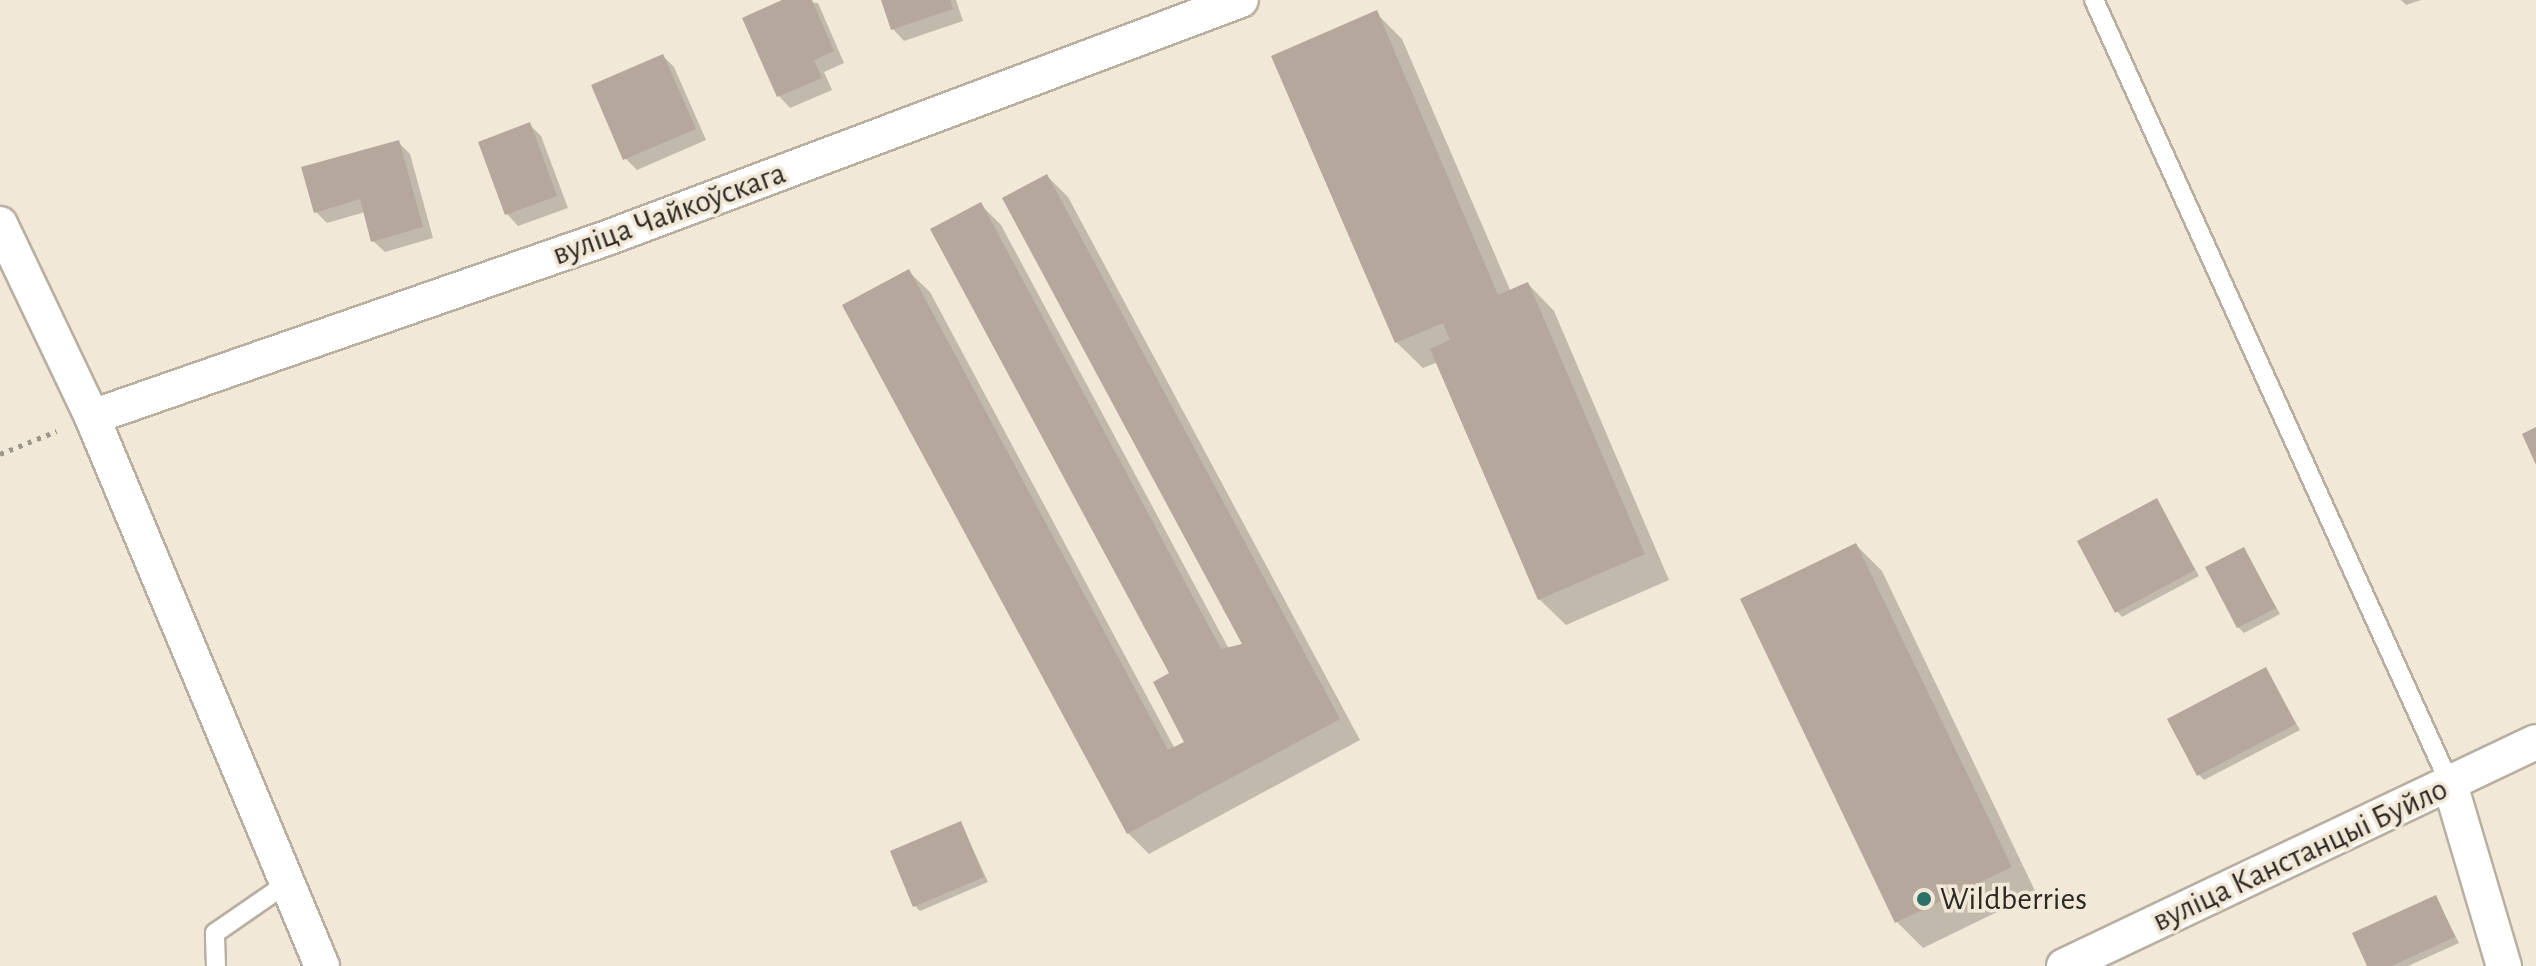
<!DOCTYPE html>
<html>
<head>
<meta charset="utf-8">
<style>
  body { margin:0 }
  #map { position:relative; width:2536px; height:966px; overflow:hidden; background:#f2e8d8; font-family:"Alegreya Sans",sans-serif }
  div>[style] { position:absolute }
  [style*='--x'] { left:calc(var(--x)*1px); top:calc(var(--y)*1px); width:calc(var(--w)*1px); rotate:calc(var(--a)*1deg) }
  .shadow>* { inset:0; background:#0003 }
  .building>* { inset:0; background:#b5a79b }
  .path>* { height:5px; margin-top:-2.5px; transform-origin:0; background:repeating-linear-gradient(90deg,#9c958a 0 4px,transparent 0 10px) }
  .roads { filter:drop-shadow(2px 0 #b8afa0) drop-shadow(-2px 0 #b8afa0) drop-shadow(0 2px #b8afa0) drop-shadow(0 -2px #b8afa0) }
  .lane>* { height:18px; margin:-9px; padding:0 9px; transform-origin:9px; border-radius:9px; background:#fff }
  .street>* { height:34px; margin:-17px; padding:0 17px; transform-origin:17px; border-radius:17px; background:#fff }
  .dots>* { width:22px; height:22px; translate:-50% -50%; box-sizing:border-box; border:4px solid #f2e8d8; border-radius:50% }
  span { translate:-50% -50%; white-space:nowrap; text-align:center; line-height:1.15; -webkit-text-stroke:7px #f2e8d8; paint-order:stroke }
  .street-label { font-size:32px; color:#2c2923 }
  .poi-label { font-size:32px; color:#2c2923 }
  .left { translate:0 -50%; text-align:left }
</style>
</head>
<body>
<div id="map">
  <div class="shadow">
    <div style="clip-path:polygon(787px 0,818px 3px,844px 63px,824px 72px,832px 90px,790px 108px,779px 96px)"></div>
    <div style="clip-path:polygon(883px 0,956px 0,963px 21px,904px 41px,893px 29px)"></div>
    <div style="clip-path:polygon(2401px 0,2421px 0,2406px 5px)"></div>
    <div style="clip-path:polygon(1376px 13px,1402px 39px,1511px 292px,1528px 284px,1554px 311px,1669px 580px,1566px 625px,1539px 599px,1438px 362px,1423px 368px,1396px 342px)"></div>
    <div style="clip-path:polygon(663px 56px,674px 67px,706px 140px,637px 170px,625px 158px)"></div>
    <div style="clip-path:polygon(529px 124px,541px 136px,568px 208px,518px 226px,507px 214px,480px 143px)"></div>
    <div style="clip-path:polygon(398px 142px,410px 154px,433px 238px,385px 252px,373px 241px,365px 212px,327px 223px,316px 212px)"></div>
    <div style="clip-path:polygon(1047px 176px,1068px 197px,1360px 740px,1149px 854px,1128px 833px,909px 272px,930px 292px,1175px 749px,1187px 743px,1172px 674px,980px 204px,1001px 225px,1229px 649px,1245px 645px)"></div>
    <div style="clip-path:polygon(2157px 500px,2199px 576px,2122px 617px,2117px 611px)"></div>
    <div style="clip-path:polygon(1856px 545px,1882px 571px,2036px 893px,1923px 948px,1897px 922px)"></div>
    <div style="clip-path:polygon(2244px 549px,2280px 614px,2244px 633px,2238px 627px)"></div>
    <div style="clip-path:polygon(2265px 669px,2300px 730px,2204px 780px,2199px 775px)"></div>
    <div style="clip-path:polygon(961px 823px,988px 882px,920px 911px,915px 906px)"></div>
    <div style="clip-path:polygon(2436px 897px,2459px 943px,2408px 966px,2369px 966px)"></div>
  </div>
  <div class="building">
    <div style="clip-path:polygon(782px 0,812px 0,834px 51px,814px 60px,822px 78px,777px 97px,742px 18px)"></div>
    <div style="clip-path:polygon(881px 0,950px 0,953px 9px,891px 30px)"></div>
    <div style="clip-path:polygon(1377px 10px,1498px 295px,1528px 282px,1645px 554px,1538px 600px,1430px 349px,1450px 340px,1443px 323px,1395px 343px,1271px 56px)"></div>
    <div style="clip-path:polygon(663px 54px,696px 129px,623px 160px,591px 85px)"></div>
    <div style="clip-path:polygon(530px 122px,557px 196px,505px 215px,478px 142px)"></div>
    <div style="clip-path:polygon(399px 140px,423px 227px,371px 242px,360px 199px,314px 213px,301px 167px)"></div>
    <div style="clip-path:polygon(1047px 174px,1340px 719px,1127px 834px,842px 305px,909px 269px,1168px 750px,1184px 742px,1153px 682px,1169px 673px,930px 229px,981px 202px,1221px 649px,1242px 644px,1002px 198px)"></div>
    <div style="clip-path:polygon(2536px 427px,2536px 465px,2522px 434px)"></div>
    <div style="clip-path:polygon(2157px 498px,2195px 570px,2115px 613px,2077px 541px)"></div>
    <div style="clip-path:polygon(1856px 543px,2012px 867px,1895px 923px,1740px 599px)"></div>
    <div style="clip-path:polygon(2244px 547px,2276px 608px,2237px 628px,2205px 567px)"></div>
    <div style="clip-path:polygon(2266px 667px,2296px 724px,2197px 776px,2167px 719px)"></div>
    <div style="clip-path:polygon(961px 821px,984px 877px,913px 907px,890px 851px)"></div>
    <div style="clip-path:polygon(2436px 895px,2455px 937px,2391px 966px,2367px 966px,2352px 933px)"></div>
  </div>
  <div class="path">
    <div style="--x:0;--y:454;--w:61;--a:-22"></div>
  </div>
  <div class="roads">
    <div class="lane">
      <div style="--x:2094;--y:0;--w:861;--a:65.58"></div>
      <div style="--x:216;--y:966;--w:33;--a:-92"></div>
      <div style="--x:215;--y:933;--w:86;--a:-34.6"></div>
    </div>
    <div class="street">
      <div style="--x:0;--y:224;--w:214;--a:64.5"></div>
      <div style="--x:92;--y:417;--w:595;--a:67.27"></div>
      <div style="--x:92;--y:417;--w:545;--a:-19.17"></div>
      <div style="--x:607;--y:238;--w:677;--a:-20.58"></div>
      <div style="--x:2450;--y:784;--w:190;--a:73.5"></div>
      <div style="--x:2064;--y:966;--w:522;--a:-25.39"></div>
    </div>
  </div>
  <div class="dots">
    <div style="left:1924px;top:899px;background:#2b7167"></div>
  </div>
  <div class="street-label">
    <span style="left:669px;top:214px;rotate:-20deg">вуліца Чайкоўскага</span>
    <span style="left:2300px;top:855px;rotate:-25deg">вуліца Канстанцыі Буйло</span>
  </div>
  <div class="poi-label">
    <span class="left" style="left:1940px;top:899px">Wildberries</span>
  </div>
</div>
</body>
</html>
